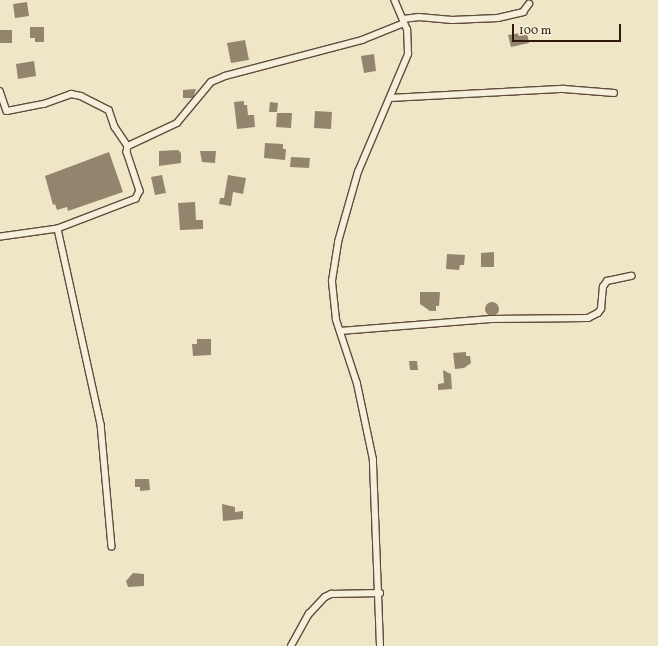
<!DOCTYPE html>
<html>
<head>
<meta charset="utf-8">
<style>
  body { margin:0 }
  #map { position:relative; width:658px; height:646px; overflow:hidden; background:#efe6c8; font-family:Vollkorn,serif }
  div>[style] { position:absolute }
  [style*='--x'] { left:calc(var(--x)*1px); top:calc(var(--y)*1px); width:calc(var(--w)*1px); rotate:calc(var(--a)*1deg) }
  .building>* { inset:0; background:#93846d }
  .round { border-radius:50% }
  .roads { filter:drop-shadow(1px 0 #604c3a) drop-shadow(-1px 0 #604c3a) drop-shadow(0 1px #604c3a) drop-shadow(0 -1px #604c3a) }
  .minor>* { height:5.5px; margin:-2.75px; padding:0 2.75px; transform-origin:2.75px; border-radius:2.75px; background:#f5efdb }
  span { translate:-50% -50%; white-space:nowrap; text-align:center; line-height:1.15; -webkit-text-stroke:3px #f5efdb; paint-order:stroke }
  .scale { position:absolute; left:512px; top:24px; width:109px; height:18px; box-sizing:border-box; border:2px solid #30190b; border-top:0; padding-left:5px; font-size:12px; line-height:14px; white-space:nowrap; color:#30190b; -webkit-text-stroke:3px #f5efdb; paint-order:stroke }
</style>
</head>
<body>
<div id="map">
  <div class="building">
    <div style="clip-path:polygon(27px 2px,29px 16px,15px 18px,13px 4px)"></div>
    <div style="clip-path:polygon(30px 27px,44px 27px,44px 42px,35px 42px,35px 38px,30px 38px)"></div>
    <div style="clip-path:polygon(0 30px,12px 30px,12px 43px,0 43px)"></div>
    <div style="clip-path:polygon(527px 32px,529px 43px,511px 47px,508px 35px)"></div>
    <div style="clip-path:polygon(245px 40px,249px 60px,231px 63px,227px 43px)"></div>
    <div style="clip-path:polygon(374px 54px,376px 71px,364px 73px,361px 56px)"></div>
    <div style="clip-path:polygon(34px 61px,36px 76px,18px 79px,16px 64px)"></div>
    <div style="clip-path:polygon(196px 89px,193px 98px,183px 98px,183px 90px)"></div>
    <div style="clip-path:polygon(244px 101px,244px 105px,247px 105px,248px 115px,254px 115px,255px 127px,237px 129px,234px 102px)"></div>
    <div style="clip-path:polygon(270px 102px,278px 103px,277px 112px,269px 112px)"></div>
    <div style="clip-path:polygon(315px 111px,332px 112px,331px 129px,314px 128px)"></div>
    <div style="clip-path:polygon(277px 113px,292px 113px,291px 128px,276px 127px)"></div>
    <div style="clip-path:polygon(265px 143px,283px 144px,283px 149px,286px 149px,285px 160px,264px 158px)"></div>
    <div style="clip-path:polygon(178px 150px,181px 153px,181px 163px,159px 166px,159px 151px)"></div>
    <div style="clip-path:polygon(200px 151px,216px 151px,215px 163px,202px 162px)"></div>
    <div style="clip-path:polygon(109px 152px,123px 192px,68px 211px,67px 207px,57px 210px,55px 204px,53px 205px,45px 176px)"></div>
    <div style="clip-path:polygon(291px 157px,310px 158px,309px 168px,290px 167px)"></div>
    <div style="clip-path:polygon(162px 175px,166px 193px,155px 195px,151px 177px)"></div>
    <div style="clip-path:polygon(228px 175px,246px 178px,243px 194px,233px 192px,231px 206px,219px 204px,220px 198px,224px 198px)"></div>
    <div style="clip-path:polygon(195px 202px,196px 220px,203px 220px,203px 229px,180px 230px,178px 203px)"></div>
    <div style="clip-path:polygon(494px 252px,494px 267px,481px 267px,481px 253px)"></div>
    <div style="clip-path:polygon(447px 254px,465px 255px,464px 265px,460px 265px,459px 270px,446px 269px)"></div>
    <div style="clip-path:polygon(420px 292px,440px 292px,439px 306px,436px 306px,436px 311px,430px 311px,420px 304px)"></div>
    <div class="round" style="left:485px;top:302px;width:14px;height:14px"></div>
    <div style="clip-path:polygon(197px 339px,211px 339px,211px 355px,193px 356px,192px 344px,197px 344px)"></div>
    <div style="clip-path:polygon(466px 352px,466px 356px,470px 356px,471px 363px,464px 368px,455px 369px,453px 353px)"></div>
    <div style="clip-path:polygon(409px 361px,417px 361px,418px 370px,410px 370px)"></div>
    <div style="clip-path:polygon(443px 370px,451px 374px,452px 389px,438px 390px,438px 384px,444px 383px)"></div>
    <div style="clip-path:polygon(135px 479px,149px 479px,150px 490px,140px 491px,140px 487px,135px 487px)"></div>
    <div style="clip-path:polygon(222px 504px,235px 507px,235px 512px,243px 511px,243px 519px,223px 521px)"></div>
    <div style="clip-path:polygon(133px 573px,144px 574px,144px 586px,128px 587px,126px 581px)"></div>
  </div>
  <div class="roads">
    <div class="minor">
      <div style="--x:403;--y:19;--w:16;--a:-7"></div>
      <div style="--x:419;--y:17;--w:33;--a:5"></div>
      <div style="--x:452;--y:20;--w:46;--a:-2.5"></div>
      <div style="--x:498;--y:18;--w:26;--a:-13"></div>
      <div style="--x:523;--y:12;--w:10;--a:-53"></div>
      <div style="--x:0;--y:91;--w:21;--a:71"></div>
      <div style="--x:7;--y:111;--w:38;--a:-11"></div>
      <div style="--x:44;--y:104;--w:29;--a:-20"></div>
      <div style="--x:71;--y:94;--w:10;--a:11"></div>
      <div style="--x:81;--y:96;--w:31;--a:27"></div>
      <div style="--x:109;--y:110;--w:18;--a:71"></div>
      <div style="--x:115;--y:127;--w:23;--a:56"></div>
      <div style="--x:128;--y:146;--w:6;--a:99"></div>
      <div style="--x:127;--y:152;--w:41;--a:71.6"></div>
      <div style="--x:140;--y:191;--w:9;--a:117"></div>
      <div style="--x:136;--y:199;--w:84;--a:159"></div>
      <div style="--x:58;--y:229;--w:59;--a:172.1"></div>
      <div style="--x:390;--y:98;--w:174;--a:-3"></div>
      <div style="--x:564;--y:89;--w:50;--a:4.6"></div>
      <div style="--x:128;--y:146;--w:54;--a:-25.1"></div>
      <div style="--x:177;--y:123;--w:53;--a:-50.3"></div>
      <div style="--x:211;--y:82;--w:15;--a:-23"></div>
      <div style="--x:225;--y:76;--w:142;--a:-14.7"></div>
      <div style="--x:362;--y:40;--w:45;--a:-22"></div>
      <div style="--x:58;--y:229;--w:200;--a:77.6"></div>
      <div style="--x:101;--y:424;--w:123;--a:84.9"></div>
      <div style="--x:340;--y:331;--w:151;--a:-4.5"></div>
      <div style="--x:491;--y:319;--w:97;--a:-0.6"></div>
      <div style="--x:588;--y:318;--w:11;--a:-27"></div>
      <div style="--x:598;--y:313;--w:5;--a:-53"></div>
      <div style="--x:601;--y:309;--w:22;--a:-85"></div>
      <div style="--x:603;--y:287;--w:7;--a:-56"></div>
      <div style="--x:607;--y:281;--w:25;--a:-12"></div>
      <div style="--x:291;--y:646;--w:37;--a:-61"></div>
      <div style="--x:309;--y:614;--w:23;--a:-47"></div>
      <div style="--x:325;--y:597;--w:7;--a:-27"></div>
      <div style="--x:331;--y:594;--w:49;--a:-1.2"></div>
      <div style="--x:380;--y:646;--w:186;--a:-92.2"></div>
      <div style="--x:373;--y:460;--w:78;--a:-101.9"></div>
      <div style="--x:357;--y:384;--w:67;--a:-108.2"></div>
      <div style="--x:336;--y:320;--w:39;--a:-96"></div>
      <div style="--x:332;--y:281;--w:39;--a:-81"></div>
      <div style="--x:338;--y:242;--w:73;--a:-74.1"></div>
      <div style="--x:358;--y:172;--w:128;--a:-67"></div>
      <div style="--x:408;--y:54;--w:24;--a:-92"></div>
      <div style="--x:407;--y:30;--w:33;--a:-113"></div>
    </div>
  </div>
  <div class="scale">100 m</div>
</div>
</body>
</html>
